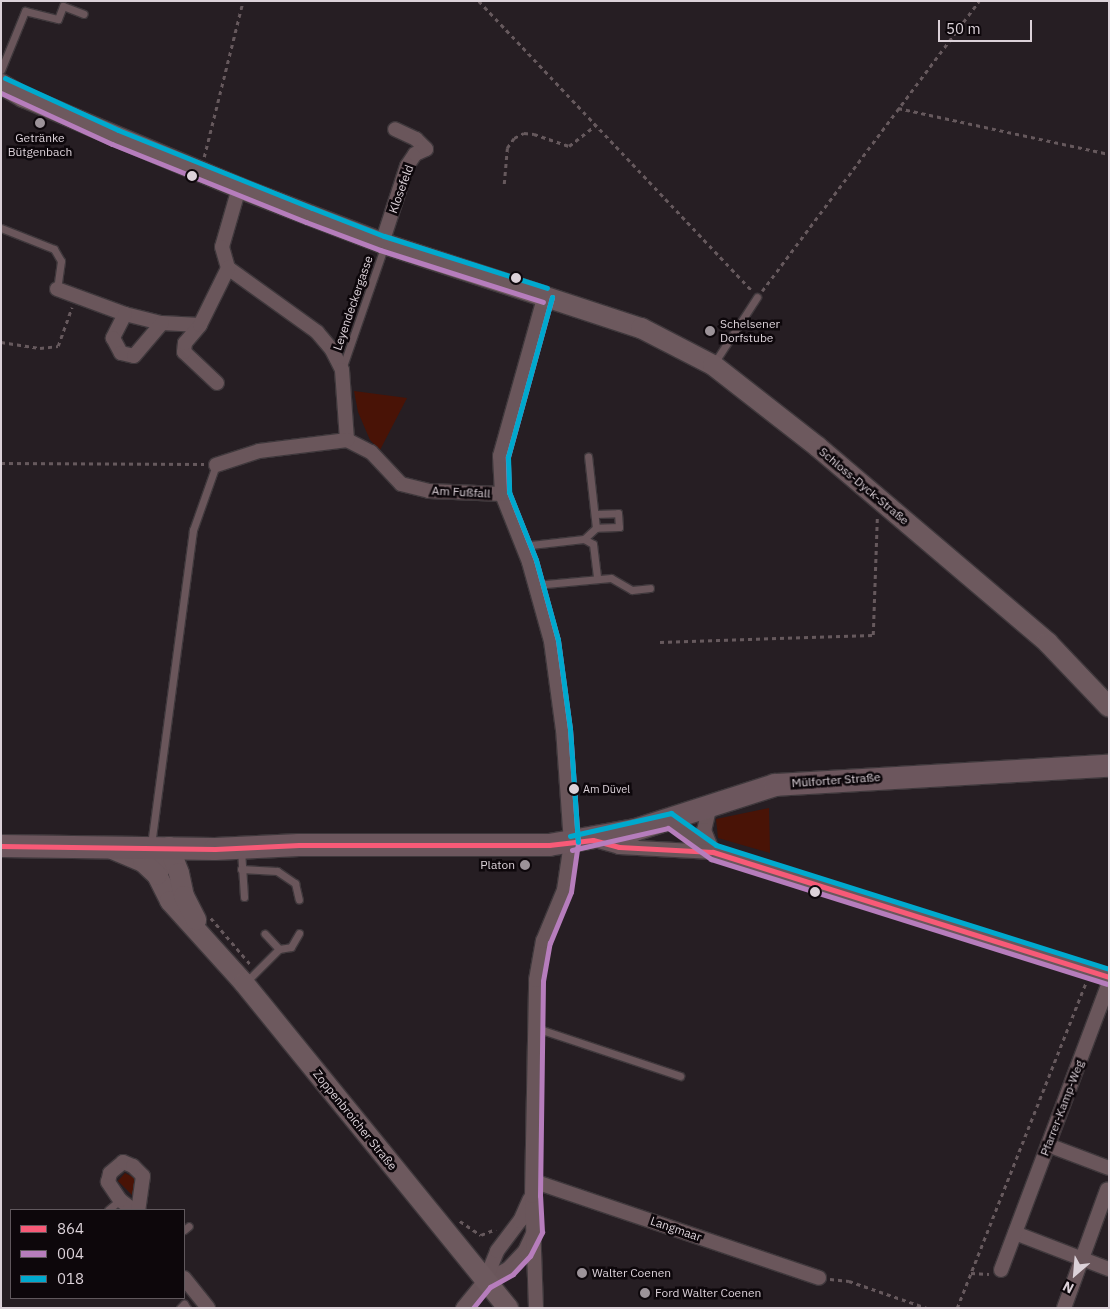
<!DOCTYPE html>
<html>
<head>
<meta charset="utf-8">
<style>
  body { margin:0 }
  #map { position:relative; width:1110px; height:1309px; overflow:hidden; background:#261e23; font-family:"IBM Plex Sans",sans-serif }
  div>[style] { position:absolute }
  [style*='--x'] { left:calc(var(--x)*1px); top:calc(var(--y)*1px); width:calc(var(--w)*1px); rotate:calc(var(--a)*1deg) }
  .green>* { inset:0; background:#491306 }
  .path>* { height:2.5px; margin-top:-1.25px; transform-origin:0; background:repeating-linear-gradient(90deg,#66595d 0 4px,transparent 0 8px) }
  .roads { filter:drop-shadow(1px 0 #3f383c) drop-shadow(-1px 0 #3f383c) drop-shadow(0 1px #3f383c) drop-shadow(0 -1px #3f383c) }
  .lane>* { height:7px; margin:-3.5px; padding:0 3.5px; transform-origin:3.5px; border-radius:3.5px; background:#6a565b }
  .street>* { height:14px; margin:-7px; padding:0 7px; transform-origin:7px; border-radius:7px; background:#6a565b }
  .secondary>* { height:20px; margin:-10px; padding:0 10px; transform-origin:10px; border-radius:10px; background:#6d595e }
  .primary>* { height:22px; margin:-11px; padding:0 11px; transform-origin:11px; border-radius:11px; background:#6c565d }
  .bus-1>* { height:5px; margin:-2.5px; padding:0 2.5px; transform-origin:2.5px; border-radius:2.5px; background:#f75a77 }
  .bus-2>* { height:5px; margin:-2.5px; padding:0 2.5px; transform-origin:2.5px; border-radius:2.5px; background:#b67dbc }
  .bus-3>* { height:5px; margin:-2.5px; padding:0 2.5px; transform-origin:2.5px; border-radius:2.5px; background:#00a9ce }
  .dots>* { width:14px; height:14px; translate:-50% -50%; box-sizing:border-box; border:2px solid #0d070b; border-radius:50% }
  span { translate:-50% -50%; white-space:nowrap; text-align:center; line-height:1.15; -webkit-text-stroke:5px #0d070b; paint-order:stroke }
  .bus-label { font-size:11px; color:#dcd2d9 }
  .left { translate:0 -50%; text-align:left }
  .poi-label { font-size:12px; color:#dcd2d9 }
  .right { translate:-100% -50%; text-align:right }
  .street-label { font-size:12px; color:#dcd2d9 }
  .frame { position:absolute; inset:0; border:2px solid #dcd2d9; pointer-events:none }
  .legend { position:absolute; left:10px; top:1209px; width:175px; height:90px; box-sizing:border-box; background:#0d070b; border:1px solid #60585d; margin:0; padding:6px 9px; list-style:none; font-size:15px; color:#dcd2d9 }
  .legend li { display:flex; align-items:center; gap:10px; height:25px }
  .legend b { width:25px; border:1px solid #60585d }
  .north { position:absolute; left:1050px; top:1249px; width:50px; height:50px; -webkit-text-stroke:4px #0d070b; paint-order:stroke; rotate:207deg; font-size:14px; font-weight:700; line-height:20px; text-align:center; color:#dcd2d9 }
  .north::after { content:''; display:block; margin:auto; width:18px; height:22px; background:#dcd2d9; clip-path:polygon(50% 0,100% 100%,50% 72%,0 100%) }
  .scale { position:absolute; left:938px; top:20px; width:94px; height:22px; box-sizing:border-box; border:2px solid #dcd2d9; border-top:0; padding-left:6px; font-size:15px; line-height:18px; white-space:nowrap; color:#dcd2d9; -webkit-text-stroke:4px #0d070b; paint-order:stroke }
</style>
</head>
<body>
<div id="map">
  <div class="green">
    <div style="clip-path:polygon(354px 391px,407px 398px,380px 450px,370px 440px,358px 412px)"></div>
    <div style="clip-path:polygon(769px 808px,770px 853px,718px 838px,716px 819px)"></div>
    <div style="clip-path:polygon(125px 1173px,136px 1179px,132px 1195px,118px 1181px)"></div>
  </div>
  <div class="path">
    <div style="--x:479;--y:1;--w:398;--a:46.7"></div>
    <div style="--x:898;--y:108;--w:216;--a:12.3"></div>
    <div style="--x:204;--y:157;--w:161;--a:-76"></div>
    <div style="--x:504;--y:184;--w:36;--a:-85"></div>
    <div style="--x:507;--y:148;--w:12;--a:-55"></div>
    <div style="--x:514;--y:138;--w:11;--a:-27"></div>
    <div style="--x:524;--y:133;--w:10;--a:6"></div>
    <div style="--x:534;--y:134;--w:37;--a:19"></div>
    <div style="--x:569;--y:146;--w:34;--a:-38"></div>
    <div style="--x:762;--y:291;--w:362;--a:-53.2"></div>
    <div style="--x:1;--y:342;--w:39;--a:9"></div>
    <div style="--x:40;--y:348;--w:18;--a:-6"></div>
    <div style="--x:58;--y:346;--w:41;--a:-70.3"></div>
    <div style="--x:1;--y:463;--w:203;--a:0.3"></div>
    <div style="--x:660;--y:642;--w:213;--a:-1.9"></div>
    <div style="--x:873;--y:635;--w:117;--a:-88"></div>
    <div style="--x:211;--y:918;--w:62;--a:49.6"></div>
    <div style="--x:460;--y:1221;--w:25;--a:34"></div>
    <div style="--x:481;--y:1235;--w:16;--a:-22"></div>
    <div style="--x:971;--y:1273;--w:18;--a:3"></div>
    <div style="--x:830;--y:1279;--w:19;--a:6"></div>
    <div style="--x:849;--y:1281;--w:83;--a:19.1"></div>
    <div style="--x:957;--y:1308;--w:351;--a:-68.4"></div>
  </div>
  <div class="roads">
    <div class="lane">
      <div style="--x:1;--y:70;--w:64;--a:-67.9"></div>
      <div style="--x:25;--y:11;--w:34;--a:14"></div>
      <div style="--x:58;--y:19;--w:14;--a:-69"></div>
      <div style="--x:63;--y:6;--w:22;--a:21"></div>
      <div style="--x:1;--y:228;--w:57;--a:21.6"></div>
      <div style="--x:54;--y:249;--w:14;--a:60"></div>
      <div style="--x:61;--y:261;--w:28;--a:98"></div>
      <div style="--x:713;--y:365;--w:81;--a:-57.1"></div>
      <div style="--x:342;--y:369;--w:131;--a:-70.9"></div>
      <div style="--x:595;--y:514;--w:23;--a:-2"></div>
      <div style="--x:618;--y:513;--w:14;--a:86"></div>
      <div style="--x:619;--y:527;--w:23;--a:178"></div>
      <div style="--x:584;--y:539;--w:10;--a:29"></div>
      <div style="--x:593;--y:544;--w:35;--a:83"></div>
      <div style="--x:522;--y:546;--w:62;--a:-6.4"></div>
      <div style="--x:584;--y:539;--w:16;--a:-43"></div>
      <div style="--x:596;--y:528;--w:72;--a:-96.3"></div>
      <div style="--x:535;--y:585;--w:76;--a:-5.3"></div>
      <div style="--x:611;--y:578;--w:24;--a:30"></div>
      <div style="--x:632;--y:590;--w:18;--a:-6"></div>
      <div style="--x:151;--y:845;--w:318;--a:-82.4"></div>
      <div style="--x:193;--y:530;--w:69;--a:-70.5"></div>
      <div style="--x:241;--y:850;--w:47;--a:86.3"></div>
      <div style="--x:241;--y:869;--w:36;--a:3"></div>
      <div style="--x:277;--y:871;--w:22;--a:34"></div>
      <div style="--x:295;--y:883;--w:17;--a:77"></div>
      <div style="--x:279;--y:949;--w:12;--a:-9"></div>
      <div style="--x:291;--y:947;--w:16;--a:-60"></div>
      <div style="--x:245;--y:983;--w:48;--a:-45"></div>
      <div style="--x:279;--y:949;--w:21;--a:-133"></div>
      <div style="--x:536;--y:1028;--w:152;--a:18.4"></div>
      <div style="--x:108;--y:1210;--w:16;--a:-40"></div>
      <div style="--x:184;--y:1230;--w:6;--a:-39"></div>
      <div style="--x:180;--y:1308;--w:6;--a:-45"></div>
      <div style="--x:184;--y:1304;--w:5;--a:53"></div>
    </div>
    <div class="street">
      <div style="--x:239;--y:188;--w:61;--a:106.1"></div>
      <div style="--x:222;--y:247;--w:22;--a:74"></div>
      <div style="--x:228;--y:268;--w:110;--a:35.7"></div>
      <div style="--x:317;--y:332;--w:23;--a:50"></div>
      <div style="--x:332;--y:350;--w:22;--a:63"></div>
      <div style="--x:342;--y:370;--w:70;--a:85.9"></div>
      <div style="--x:347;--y:440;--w:27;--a:27"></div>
      <div style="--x:371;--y:452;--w:44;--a:46.8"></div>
      <div style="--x:401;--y:484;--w:29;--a:14"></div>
      <div style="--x:429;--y:491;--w:73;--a:2.4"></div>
      <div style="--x:382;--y:243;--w:81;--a:-72"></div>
      <div style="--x:407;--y:166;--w:14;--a:-56"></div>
      <div style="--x:415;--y:154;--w:12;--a:-24"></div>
      <div style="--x:426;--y:149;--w:14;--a:-135"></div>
      <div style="--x:416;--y:139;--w:23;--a:-155"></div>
      <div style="--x:57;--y:289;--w:72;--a:20.2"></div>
      <div style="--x:125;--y:314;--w:38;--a:14"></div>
      <div style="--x:162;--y:323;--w:38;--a:3"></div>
      <div style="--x:125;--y:314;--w:27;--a:117"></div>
      <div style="--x:113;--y:338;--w:17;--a:62"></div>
      <div style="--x:121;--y:353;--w:13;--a:13"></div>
      <div style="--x:134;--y:356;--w:43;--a:-49.7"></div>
      <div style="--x:217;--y:383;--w:45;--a:-136.8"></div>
      <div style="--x:184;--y:352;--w:9;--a:-84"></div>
      <div style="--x:185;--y:343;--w:23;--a:-50"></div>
      <div style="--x:200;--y:325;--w:64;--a:-63.8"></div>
      <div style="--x:216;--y:465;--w:45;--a:-18"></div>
      <div style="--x:259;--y:451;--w:89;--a:-7.1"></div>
      <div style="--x:710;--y:805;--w:26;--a:103"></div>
      <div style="--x:704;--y:830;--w:24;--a:68"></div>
      <div style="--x:669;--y:820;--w:54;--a:36"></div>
      <div style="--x:595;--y:840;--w:25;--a:16"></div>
      <div style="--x:619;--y:847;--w:94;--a:3"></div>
      <div style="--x:713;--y:852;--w:415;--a:17.5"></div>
      <div style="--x:1048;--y:1145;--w:65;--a:20.7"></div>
      <div style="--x:533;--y:1181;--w:302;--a:18.7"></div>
      <div style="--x:133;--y:1210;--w:16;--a:-142"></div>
      <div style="--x:120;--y:1200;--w:22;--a:-124"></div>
      <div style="--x:108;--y:1182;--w:9;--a:-77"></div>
      <div style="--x:110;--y:1173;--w:17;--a:-40"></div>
      <div style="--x:123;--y:1162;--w:11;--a:22"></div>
      <div style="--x:133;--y:1166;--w:14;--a:45"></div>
      <div style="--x:143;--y:1176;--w:34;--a:98"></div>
      <div style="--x:1015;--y:1233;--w:101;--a:21"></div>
      <div style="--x:1001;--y:1270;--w:308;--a:-69.4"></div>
      <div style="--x:184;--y:1278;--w:38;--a:51"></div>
      <div style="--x:485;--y:1281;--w:27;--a:-28"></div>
      <div style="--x:509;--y:1268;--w:23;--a:-47"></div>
      <div style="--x:525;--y:1251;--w:19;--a:-65"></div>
      <div style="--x:463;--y:1308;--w:35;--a:-51"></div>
      <div style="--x:485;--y:1281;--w:32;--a:-68"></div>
      <div style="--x:497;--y:1251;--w:38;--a:-53"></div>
      <div style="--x:520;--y:1221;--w:24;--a:-66"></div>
      <div style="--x:536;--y:1308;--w:112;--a:-92"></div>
      <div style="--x:532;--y:1196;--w:216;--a:-88.9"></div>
      <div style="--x:536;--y:980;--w:40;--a:-80"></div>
      <div style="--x:543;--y:941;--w:55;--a:-67.6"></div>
      <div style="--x:564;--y:890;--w:48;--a:-81.5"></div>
      <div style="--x:571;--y:843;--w:113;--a:-94"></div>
      <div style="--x:563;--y:730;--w:90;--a:-97.7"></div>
      <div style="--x:551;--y:641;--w:82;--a:-105.6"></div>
      <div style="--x:529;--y:562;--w:73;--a:-111.7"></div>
      <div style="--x:502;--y:494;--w:38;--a:-93"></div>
      <div style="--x:500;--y:456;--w:167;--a:-74.4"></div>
      <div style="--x:1064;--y:1308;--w:126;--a:-70"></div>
    </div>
    <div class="secondary">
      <div style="--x:1;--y:84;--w:26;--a:31"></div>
      <div style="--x:23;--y:97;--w:234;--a:22.8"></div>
      <div style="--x:239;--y:188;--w:153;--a:21"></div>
      <div style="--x:382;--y:243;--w:273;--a:18.2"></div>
      <div style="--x:641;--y:328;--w:81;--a:27.2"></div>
      <div style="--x:713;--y:365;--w:133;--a:38"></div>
      <div style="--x:818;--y:447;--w:302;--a:40.4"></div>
      <div style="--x:1048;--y:643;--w:88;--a:46.4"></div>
      <div style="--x:169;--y:847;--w:30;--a:113"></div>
      <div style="--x:157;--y:875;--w:29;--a:63"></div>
      <div style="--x:170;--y:901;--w:110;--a:47.9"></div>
      <div style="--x:244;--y:983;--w:419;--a:50.9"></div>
      <div style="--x:169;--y:847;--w:28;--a:69"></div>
      <div style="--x:179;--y:873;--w:24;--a:78"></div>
      <div style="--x:184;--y:896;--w:27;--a:63"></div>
      <div style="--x:110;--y:848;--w:36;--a:23"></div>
      <div style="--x:143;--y:862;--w:19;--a:43"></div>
    </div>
    <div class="primary">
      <div style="--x:1;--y:846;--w:214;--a:0.8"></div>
      <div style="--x:215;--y:849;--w:84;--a:-2.7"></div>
      <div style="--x:299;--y:845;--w:250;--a:0"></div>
      <div style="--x:549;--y:845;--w:87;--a:-9.9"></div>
      <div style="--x:635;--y:830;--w:147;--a:-17.8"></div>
      <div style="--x:775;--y:785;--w:335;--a:-3.3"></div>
    </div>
  </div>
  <div class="bus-1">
    <div style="--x:1;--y:846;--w:214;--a:0.8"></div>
    <div style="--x:215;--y:849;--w:84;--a:-2.7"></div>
    <div style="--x:299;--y:845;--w:250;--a:0"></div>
    <div style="--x:549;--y:845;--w:44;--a:-6.5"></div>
    <div style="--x:593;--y:840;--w:27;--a:15"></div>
    <div style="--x:619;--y:847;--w:94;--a:3"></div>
    <div style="--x:713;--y:852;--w:415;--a:17.5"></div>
  </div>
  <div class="bus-2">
    <div style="--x:1;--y:93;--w:122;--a:24.7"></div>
    <div style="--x:112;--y:144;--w:209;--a:21.9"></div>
    <div style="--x:306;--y:222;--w:79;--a:20.7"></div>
    <div style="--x:380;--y:250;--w:171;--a:17.7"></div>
    <div style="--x:572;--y:850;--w:98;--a:-12.9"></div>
    <div style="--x:668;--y:828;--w:53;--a:35.8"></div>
    <div style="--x:711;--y:859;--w:415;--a:17.5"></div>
    <div style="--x:473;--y:1308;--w:27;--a:-51"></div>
    <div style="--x:490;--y:1287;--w:26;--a:-29"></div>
    <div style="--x:513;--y:1274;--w:25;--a:-47"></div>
    <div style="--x:530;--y:1256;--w:27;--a:-63"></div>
    <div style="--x:542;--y:1232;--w:36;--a:-93"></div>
    <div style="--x:540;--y:1196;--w:215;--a:-89.2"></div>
    <div style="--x:543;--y:981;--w:39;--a:-80"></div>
    <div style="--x:550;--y:943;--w:55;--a:-67.6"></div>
    <div style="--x:571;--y:892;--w:49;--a:-81.9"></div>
    <div style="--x:578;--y:843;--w:114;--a:-94"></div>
    <div style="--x:570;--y:729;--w:90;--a:-97.7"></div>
    <div style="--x:558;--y:640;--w:83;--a:-105.4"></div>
    <div style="--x:536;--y:560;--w:73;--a:-111.7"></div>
    <div style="--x:509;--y:492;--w:35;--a:-92"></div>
    <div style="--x:508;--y:457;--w:166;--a:-74.6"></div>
  </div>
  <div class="bus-3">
    <div style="--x:5;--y:78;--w:124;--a:24.7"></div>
    <div style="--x:118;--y:130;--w:209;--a:21.9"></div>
    <div style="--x:312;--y:208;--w:77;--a:21.3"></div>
    <div style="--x:384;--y:236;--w:171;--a:17.7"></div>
    <div style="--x:552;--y:297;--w:166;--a:105.4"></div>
    <div style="--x:508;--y:457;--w:35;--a:88"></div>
    <div style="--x:509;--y:492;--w:73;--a:68.3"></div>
    <div style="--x:536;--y:560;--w:83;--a:74.6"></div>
    <div style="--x:558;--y:640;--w:90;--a:82.3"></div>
    <div style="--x:570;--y:729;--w:113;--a:86"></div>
    <div style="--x:570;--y:836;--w:104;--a:-12.8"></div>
    <div style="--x:671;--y:813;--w:55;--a:35.4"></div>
    <div style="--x:716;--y:845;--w:412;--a:17.5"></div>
  </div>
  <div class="dots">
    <div style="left:40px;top:123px;background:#9c9399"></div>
    <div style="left:192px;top:176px;background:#dcd2d9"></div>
    <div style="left:516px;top:278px;background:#dcd2d9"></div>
    <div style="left:710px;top:331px;background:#9c9399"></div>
    <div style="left:574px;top:789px;background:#dcd2d9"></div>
    <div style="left:525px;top:865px;background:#9c9399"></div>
    <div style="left:815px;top:892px;background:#dcd2d9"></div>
    <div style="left:582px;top:1273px;background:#9c9399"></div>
    <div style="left:645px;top:1293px;background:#9c9399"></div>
  </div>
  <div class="bus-label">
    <span class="left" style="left:583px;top:789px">Am Düvel</span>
  </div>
  <div class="poi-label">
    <span style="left:40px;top:145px">Getränke<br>Bütgenbach</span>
    <span class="left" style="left:720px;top:331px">Schelsener<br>Dorfstube</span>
    <span class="right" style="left:515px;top:865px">Platon</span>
    <span class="left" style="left:592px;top:1273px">Walter Coenen</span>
    <span class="left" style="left:655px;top:1293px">Ford Walter Coenen</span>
  </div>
  <div class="street-label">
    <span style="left:401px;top:189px;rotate:-70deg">Klosefeld</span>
    <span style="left:353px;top:303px;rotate:-71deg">Leyendeckergasse</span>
    <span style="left:864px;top:486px;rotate:40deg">Schloss-Dyck-Straße</span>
    <span style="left:461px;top:492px;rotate:3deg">Am Fußfall</span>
    <span style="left:836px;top:780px;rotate:-4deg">Mülforter Straße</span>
    <span style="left:1062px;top:1108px;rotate:-69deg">Pfarrer-Kamp-Weg</span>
    <span style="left:355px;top:1120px;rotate:51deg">Zoppenbroicher Straße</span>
    <span style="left:676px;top:1229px;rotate:19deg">Langmaar</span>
  </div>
  <div class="frame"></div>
  <ul class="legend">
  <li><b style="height:6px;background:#f75a77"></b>864</li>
  <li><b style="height:6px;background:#b67dbc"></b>004</li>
  <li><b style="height:6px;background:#00a9ce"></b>018</li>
  </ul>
  <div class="north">N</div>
  <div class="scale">50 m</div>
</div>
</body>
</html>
